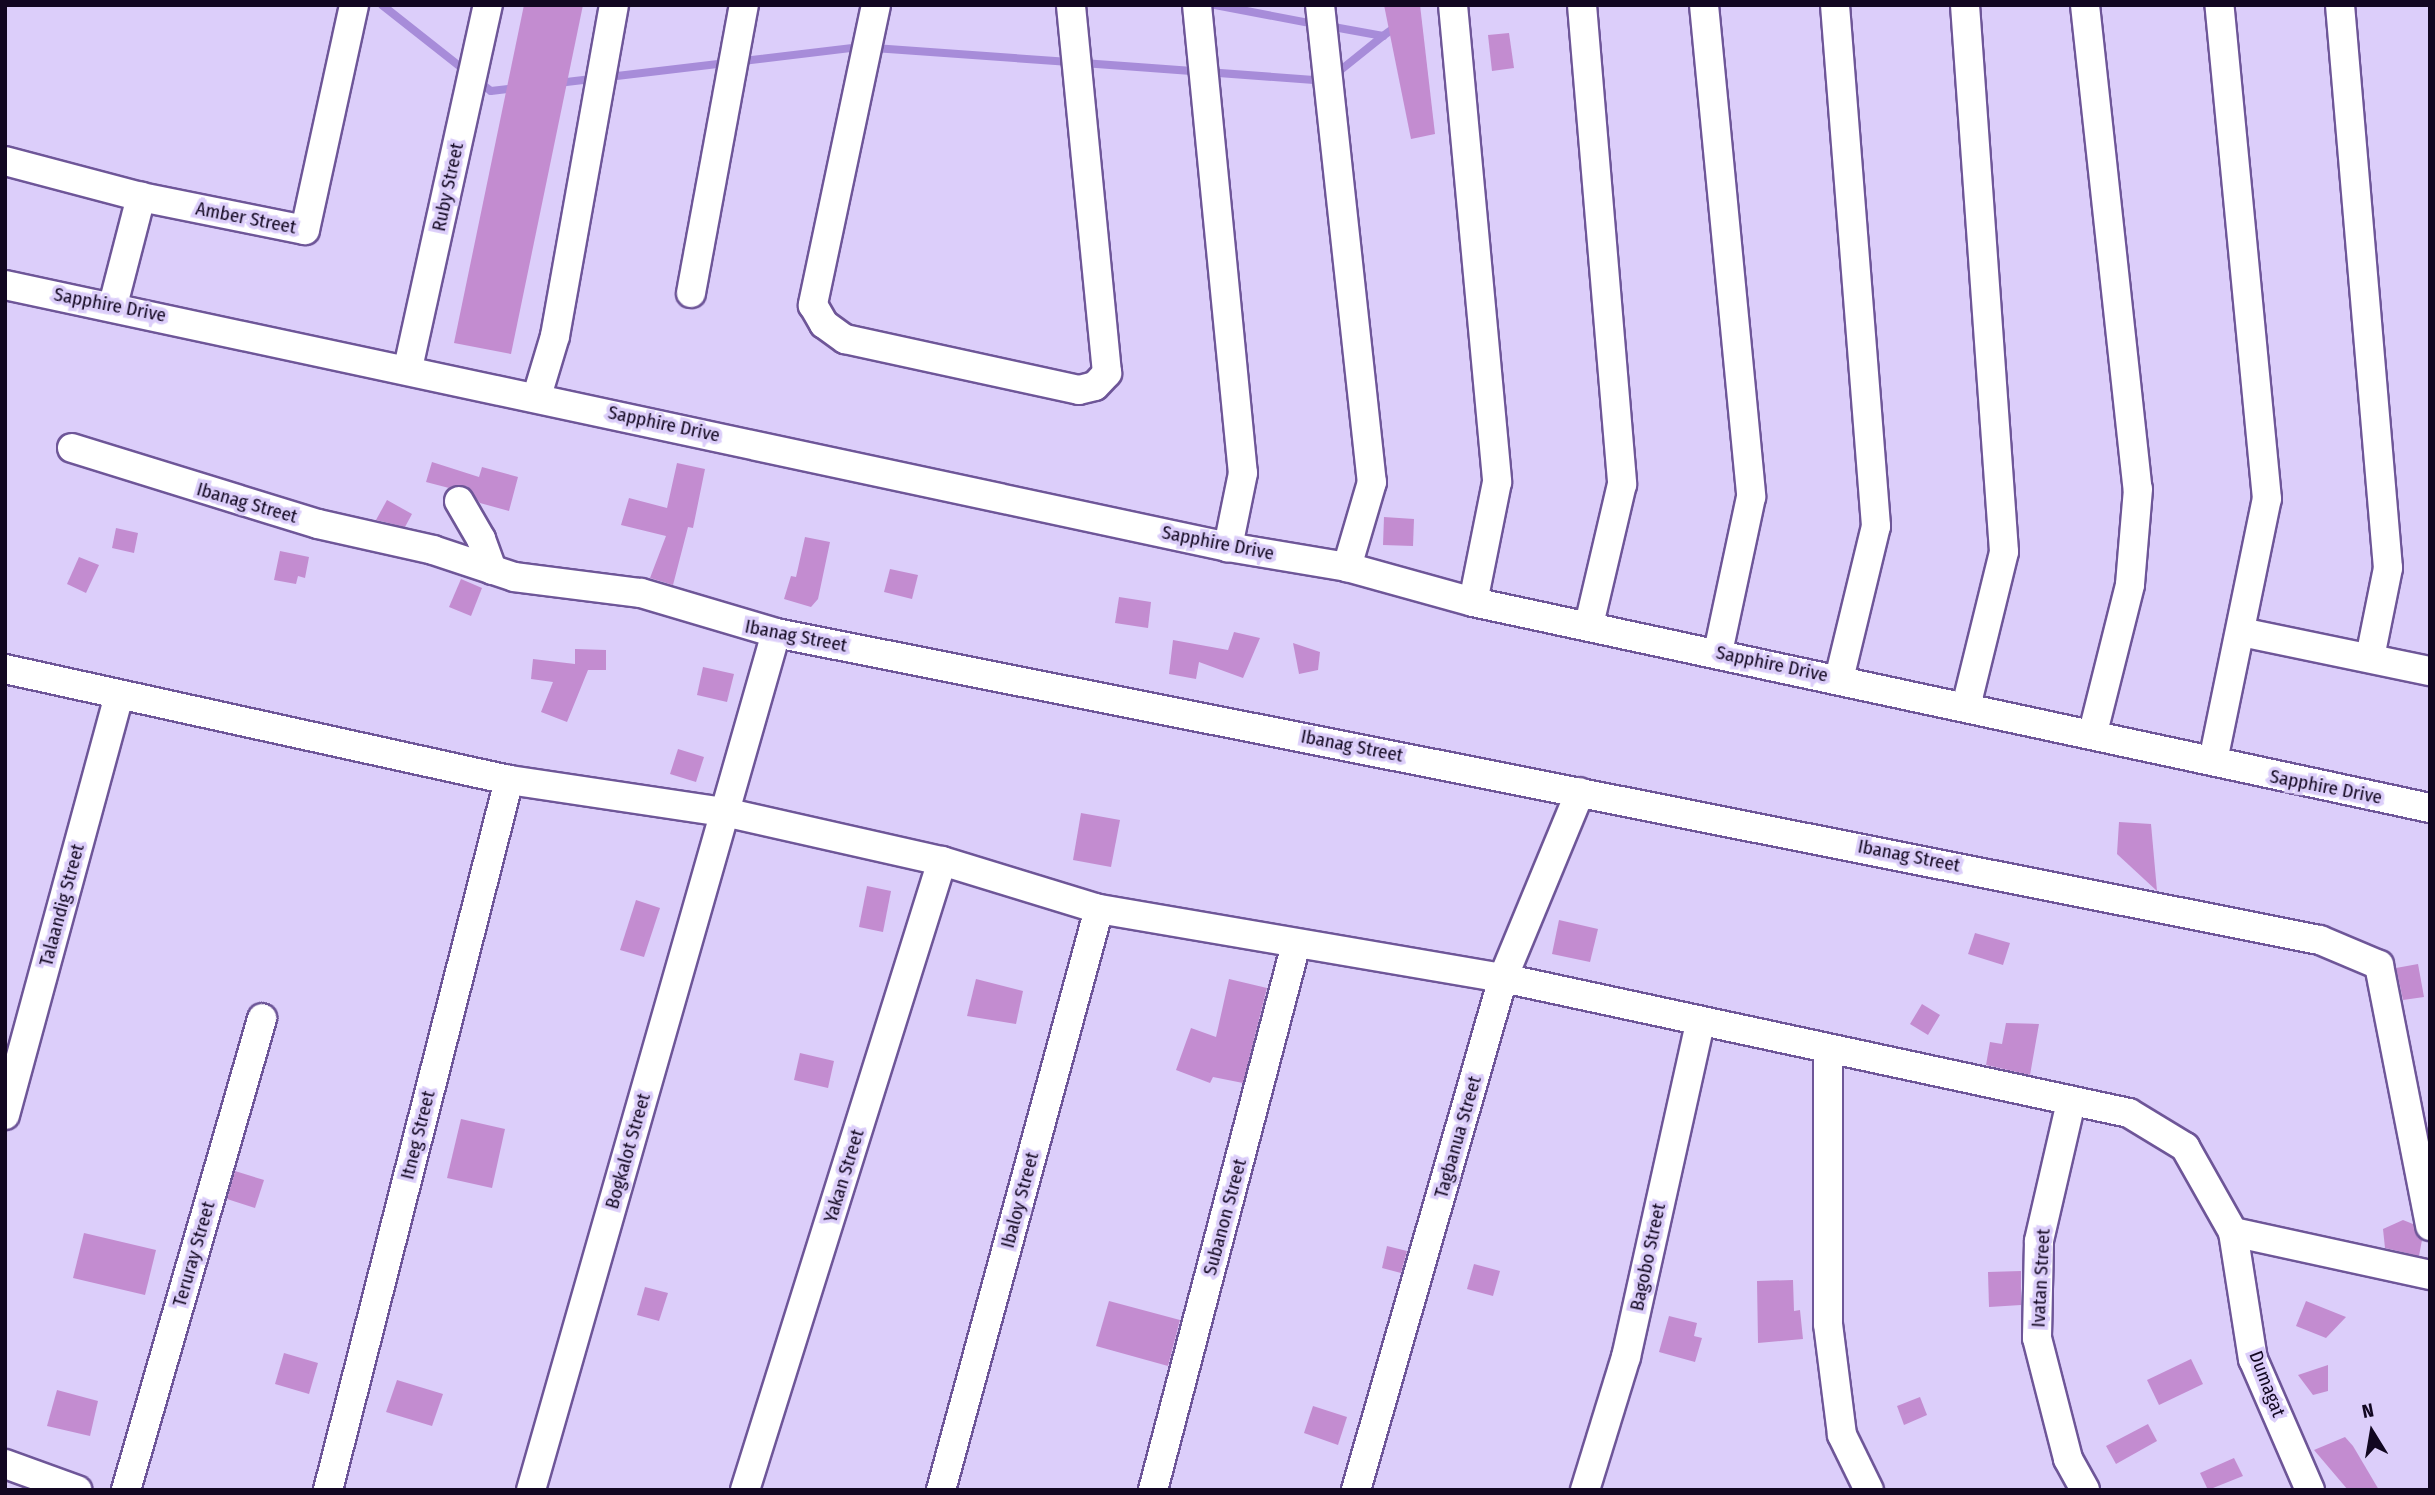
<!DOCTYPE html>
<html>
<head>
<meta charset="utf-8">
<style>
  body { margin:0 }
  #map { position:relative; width:2435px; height:1495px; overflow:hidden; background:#dccefa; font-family:"Fira Sans Condensed",sans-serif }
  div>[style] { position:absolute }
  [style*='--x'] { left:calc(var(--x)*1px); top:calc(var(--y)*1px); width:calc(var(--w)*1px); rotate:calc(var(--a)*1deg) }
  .stream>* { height:8px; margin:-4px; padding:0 4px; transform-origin:4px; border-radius:4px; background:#a78cd9 }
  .building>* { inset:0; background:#c38cd0 }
  .roads { filter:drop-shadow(2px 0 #6e5698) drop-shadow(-2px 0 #6e5698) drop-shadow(0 2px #6e5698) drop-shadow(0 -2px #6e5698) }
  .minor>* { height:28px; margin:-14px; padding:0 14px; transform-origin:14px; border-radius:14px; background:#fff }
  span { translate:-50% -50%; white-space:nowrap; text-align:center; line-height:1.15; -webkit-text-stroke:7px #dccefa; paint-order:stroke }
  .street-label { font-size:19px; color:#120721 }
  .frame { position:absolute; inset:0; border:7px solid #120721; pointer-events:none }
  .north { position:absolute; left:2337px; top:1397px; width:70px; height:70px; -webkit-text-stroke:5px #dccefa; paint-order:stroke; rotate:349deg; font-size:19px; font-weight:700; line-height:28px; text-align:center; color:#120721 }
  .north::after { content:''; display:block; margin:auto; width:24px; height:32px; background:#120721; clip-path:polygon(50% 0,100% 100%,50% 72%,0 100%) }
</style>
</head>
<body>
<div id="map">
  <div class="stream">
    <div style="--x:382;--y:5;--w:110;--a:38.3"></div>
    <div style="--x:1215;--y:5;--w:102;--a:10.8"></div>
    <div style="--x:1328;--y:26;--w:56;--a:10.3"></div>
    <div style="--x:1383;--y:36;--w:19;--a:-36"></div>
    <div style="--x:874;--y:48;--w:196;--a:4.1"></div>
    <div style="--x:1083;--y:63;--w:245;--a:4.2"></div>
    <div style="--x:1327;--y:81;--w:72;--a:-38.8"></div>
    <div style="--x:478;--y:81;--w:16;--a:38"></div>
    <div style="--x:491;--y:91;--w:26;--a:-7"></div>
    <div style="--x:558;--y:83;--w:305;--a:-6.8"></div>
  </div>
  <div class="building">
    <div style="clip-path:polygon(524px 5px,583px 5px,511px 354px,454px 343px)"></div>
    <div style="clip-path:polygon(1384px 5px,1420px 5px,1435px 134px,1411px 139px)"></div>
    <div style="clip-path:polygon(1509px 33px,1514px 68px,1492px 71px,1488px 35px)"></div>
    <div style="clip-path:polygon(432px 462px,479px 477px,482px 467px,518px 477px,509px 511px,480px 503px,467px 486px,449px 488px,426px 482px)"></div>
    <div style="clip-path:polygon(677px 463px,705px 469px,693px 528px,688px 527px,673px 585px,650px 578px,666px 536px,621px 525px,629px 498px,667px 508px)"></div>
    <div style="clip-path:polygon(387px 500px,412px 514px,405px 527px,376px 520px)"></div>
    <div style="clip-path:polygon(1384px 517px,1414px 519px,1413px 546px,1383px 545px)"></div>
    <div style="clip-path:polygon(116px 528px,138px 533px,134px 553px,112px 548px)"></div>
    <div style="clip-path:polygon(805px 537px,830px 542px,818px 599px,811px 607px,784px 599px,791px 576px,796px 577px)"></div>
    <div style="clip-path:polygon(280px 551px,309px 557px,305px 578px,298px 576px,296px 584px,274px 580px)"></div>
    <div style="clip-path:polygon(79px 557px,99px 565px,86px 593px,67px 584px)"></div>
    <div style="clip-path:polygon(890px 569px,918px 575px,912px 599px,884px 592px)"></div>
    <div style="clip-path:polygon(461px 579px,482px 588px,471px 616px,449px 607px)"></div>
    <div style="clip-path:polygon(1119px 597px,1151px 602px,1148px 628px,1115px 623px)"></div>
    <div style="clip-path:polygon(1234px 632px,1260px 638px,1243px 678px,1199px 662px,1196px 679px,1169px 674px,1173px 640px,1228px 650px)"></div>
    <div style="clip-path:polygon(1293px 643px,1320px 652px,1318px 670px,1299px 674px)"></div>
    <div style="clip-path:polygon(575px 649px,606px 650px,606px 670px,588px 670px,567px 722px,541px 712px,553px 682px,531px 679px,533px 659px,575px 664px)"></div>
    <div style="clip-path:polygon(703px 667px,734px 674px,727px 702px,697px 695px)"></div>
    <div style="clip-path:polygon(678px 749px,704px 757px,696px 782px,670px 774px)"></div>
    <div style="clip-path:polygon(1081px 813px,1120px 820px,1111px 867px,1073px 860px)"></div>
    <div style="clip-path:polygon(2119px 822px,2151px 824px,2157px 891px,2117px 854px)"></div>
    <div style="clip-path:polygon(867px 886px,891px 891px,883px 932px,859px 927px)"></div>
    <div style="clip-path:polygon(636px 900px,660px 908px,644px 957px,620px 950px)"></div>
    <div style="clip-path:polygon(1559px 920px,1598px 929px,1590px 962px,1552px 954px)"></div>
    <div style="clip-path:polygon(1975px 933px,2010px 943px,2003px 965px,1968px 954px)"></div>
    <div style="clip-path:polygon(2418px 964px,2424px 997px,2403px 1000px,2396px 968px)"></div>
    <div style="clip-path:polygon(976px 979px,1023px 991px,1016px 1024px,967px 1016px)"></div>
    <div style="clip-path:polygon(1229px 979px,1267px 988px,1243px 1083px,1213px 1077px,1210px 1083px,1176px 1070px,1191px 1028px,1216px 1037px)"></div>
    <div style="clip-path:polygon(1922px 1004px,1940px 1015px,1928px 1035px,1910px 1024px)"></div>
    <div style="clip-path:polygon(2006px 1023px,2039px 1024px,2030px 1075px,1986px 1065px,1990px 1042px,2002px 1044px)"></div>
    <div style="clip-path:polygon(800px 1053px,834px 1061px,828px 1088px,794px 1080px)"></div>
    <div style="clip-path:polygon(461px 1119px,505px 1129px,492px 1188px,447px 1178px)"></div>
    <div style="clip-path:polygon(235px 1171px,264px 1180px,255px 1208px,227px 1199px)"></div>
    <div style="clip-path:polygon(2403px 1220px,2413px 1224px,2422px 1240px,2419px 1256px,2385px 1248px,2383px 1229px)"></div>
    <div style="clip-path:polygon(84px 1233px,156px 1250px,145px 1295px,73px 1278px)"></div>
    <div style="clip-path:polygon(1387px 1246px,1407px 1251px,1401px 1273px,1382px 1268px)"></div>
    <div style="clip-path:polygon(1474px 1264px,1500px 1271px,1493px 1296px,1467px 1289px)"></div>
    <div style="clip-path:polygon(2021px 1271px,2021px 1305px,1989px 1307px,1988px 1272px)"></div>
    <div style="clip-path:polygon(1793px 1280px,1794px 1311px,1800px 1310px,1803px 1339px,1758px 1343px,1757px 1281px)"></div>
    <div style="clip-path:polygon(645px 1287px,668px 1293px,659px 1321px,637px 1315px)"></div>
    <div style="clip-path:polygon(1109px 1301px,1180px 1320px,1168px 1366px,1096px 1346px)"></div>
    <div style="clip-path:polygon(2306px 1301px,2346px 1317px,2326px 1338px,2296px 1326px)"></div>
    <div style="clip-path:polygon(1669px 1316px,1697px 1323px,1694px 1336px,1702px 1338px,1695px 1362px,1659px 1352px)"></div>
    <div style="clip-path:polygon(284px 1353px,318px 1363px,309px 1394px,275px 1384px)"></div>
    <div style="clip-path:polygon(2191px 1359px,2203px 1384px,2159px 1405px,2147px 1380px)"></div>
    <div style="clip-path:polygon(2328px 1365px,2328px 1391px,2313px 1395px,2298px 1375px)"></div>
    <div style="clip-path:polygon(397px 1380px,443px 1394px,432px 1426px,386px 1412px)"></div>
    <div style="clip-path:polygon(57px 1390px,98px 1401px,90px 1436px,47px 1426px)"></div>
    <div style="clip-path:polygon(1920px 1397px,1927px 1415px,1904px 1425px,1897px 1406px)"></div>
    <div style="clip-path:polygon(1313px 1406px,1347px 1417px,1338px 1445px,1304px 1433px)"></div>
    <div style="clip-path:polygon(2148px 1424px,2157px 1441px,2116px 1464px,2106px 1446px)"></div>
    <div style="clip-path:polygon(2345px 1437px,2353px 1446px,2379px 1490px,2348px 1490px,2314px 1450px)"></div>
    <div style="clip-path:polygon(2234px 1458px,2243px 1476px,2208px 1490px,2200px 1473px)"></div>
  </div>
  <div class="roads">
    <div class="minor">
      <div style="--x:876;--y:5;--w:307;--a:101.9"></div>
      <div style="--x:813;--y:305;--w:22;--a:60"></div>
      <div style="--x:824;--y:324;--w:26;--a:36"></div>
      <div style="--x:845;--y:339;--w:239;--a:12.3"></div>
      <div style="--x:1079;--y:390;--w:16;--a:-14"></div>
      <div style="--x:1095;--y:386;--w:18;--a:-47"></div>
      <div style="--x:1107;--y:373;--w:370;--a:-95.6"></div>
      <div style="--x:1197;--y:5;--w:470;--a:84.4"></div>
      <div style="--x:1243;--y:473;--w:76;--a:101.5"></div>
      <div style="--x:1320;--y:5;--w:480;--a:83.8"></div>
      <div style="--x:1372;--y:482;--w:89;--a:106.4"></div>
      <div style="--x:1453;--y:5;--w:479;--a:84.7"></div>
      <div style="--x:1497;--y:482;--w:122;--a:101.3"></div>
      <div style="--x:1582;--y:5;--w:481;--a:85.2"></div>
      <div style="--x:1622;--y:484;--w:145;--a:103.2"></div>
      <div style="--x:1704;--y:5;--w:494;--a:84.5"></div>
      <div style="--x:1751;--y:497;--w:158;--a:102"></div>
      <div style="--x:1835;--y:5;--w:523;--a:85.5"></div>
      <div style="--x:1876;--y:526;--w:157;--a:103.6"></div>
      <div style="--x:1965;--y:5;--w:548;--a:85.92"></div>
      <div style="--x:2004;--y:552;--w:160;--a:103.8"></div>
      <div style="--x:2085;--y:5;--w:487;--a:83.8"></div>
      <div style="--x:2138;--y:489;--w:96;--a:94.8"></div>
      <div style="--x:2130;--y:585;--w:152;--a:104.1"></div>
      <div style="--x:2340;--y:5;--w:565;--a:85.13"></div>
      <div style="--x:2388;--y:568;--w:91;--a:101.4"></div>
      <div style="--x:5;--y:161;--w:141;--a:14.8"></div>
      <div style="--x:141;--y:197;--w:167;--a:11.4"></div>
      <div style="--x:305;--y:230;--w:230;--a:-77.7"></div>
      <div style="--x:5;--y:285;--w:1251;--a:12.09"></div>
      <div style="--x:1228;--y:547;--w:121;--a:9.5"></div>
      <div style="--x:1347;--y:567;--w:131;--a:15.5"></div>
      <div style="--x:1473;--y:602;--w:979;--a:12.15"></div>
      <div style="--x:691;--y:293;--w:293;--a:-79.6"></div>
      <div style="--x:113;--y:305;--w:112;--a:-75.5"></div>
      <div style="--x:408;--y:368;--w:372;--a:-77.6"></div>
      <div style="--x:537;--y:396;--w:63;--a:-73.3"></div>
      <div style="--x:555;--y:336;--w:336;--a:-79.9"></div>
      <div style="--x:72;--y:448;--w:257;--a:17.2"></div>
      <div style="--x:318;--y:524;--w:118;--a:12.7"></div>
      <div style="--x:433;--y:550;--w:85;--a:18.4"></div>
      <div style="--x:514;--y:577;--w:128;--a:7.2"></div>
      <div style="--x:641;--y:593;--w:141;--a:16.5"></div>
      <div style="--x:776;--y:633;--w:1574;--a:11.25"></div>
      <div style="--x:2320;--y:940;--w:64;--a:23"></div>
      <div style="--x:2379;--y:965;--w:266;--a:78.9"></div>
      <div style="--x:459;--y:501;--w:44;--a:59.9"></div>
      <div style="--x:481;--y:539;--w:33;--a:70"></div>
      <div style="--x:2241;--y:632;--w:193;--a:11.7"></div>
      <div style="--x:5;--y:669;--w:516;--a:12.42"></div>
      <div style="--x:509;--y:780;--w:217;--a:8.5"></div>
      <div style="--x:724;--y:812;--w:223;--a:12.7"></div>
      <div style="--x:942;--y:861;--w:164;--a:17"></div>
      <div style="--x:1099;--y:909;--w:410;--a:9.7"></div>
      <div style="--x:1503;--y:978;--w:640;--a:12.17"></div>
      <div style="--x:2129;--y:1113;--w:66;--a:31.3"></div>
      <div style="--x:2185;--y:1147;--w:98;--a:60.5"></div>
      <div style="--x:2233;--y:1232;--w:129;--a:81.1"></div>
      <div style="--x:2253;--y:1359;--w:143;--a:66.5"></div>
      <div style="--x:2213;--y:761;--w:268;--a:-78.4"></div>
      <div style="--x:2267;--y:499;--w:496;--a:-95.5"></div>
      <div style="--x:1828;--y:1050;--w:274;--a:90"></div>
      <div style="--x:1828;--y:1324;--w:112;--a:82.8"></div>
      <div style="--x:1842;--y:1435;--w:61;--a:63.9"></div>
      <div style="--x:2071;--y:1102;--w:143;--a:103"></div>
      <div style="--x:2039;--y:1241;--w:97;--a:91.2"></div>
      <div style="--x:2037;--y:1338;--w:125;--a:75.6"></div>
      <div style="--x:2068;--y:1459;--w:35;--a:61"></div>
      <div style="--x:5;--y:1115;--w:435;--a:-74.8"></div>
      <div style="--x:2233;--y:1232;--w:202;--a:12.3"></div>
      <div style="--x:5;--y:1464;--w:77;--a:19.9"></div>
      <div style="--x:126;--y:1490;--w:491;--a:-73.9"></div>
      <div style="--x:328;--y:1490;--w:733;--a:-75.7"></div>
      <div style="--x:531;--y:1490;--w:891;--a:-74.05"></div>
      <div style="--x:745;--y:1490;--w:659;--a:-72.61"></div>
      <div style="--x:941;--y:1490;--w:602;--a:-74.79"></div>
      <div style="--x:1153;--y:1490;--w:564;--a:-75.32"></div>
      <div style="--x:1356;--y:1490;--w:533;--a:-73.98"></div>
      <div style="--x:1503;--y:978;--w:201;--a:-67.5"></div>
      <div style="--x:1585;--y:1490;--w:139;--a:-72.9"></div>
      <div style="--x:1626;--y:1357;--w:343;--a:-77.5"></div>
    </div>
  </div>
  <div class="street-label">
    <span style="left:448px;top:187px;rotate:-78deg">Ruby Street</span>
    <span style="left:246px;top:218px;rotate:11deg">Amber Street</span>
    <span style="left:110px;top:305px;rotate:11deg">Sapphire Drive</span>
    <span style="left:664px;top:424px;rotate:12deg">Sapphire Drive</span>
    <span style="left:247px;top:503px;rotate:16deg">Ibanag Street</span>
    <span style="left:1218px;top:543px;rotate:11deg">Sapphire Drive</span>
    <span style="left:796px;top:636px;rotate:11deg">Ibanag Street</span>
    <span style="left:1772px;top:664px;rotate:12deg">Sapphire Drive</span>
    <span style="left:1352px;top:746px;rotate:11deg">Ibanag Street</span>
    <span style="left:2326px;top:787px;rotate:11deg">Sapphire Drive</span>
    <span style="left:1909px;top:856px;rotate:11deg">Ibanag Street</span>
    <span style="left:62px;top:905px;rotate:-75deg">Talaandig Street</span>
    <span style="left:418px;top:1135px;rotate:-76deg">Itneg Street</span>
    <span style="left:1458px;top:1137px;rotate:-74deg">Tagbanua Street</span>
    <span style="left:628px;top:1151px;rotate:-74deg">Bogkalot Street</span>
    <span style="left:844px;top:1176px;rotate:-73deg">Yakan Street</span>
    <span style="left:1020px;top:1200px;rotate:-75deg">Ibaloy Street</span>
    <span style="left:1225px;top:1217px;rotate:-75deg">Subanon Street</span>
    <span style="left:194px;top:1254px;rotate:-74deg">Teruray Street</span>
    <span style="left:1648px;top:1257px;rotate:-78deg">Bagobo Street</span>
    <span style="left:2041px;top:1278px;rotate:-87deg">Ivatan Street</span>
    <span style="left:2267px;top:1384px;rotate:69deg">Dumagat</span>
  </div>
  <div class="frame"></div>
  <div class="north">N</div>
</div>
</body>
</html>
